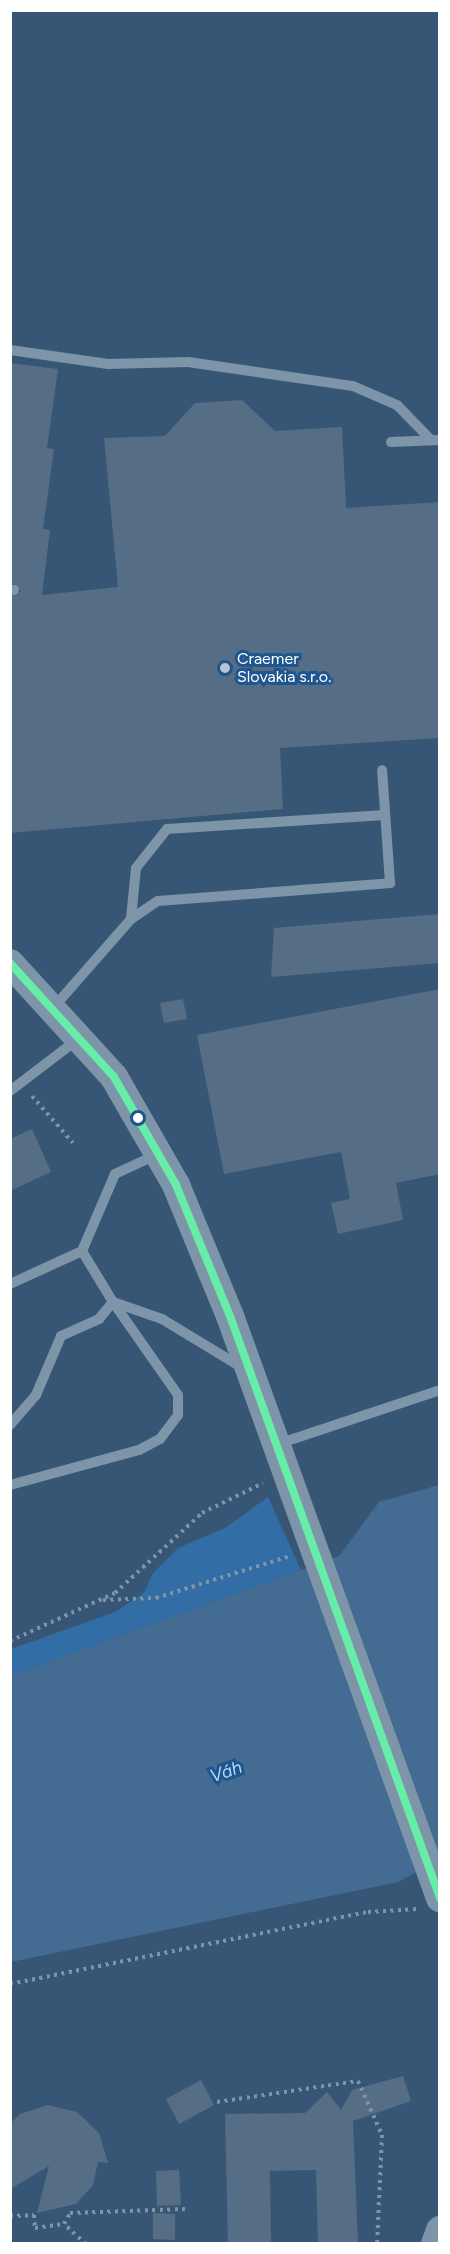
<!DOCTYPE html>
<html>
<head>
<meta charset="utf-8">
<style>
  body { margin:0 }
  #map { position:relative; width:450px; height:2254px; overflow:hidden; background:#375675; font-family:Figtree,sans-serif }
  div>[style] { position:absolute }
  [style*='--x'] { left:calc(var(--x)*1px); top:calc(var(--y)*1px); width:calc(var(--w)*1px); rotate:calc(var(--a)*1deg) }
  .green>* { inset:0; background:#326da5 }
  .water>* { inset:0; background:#446c93 }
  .building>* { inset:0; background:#556e86 }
  .path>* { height:4px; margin-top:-2px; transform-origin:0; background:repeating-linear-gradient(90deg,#7e94a8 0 3px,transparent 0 7.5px) }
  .service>* { height:10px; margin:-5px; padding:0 5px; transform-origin:5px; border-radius:5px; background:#7e94a8 }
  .tertiary>* { height:28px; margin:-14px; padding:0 14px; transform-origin:14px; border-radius:14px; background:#7e94a8 }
  .bus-1>* { height:8px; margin:-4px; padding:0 4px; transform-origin:4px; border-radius:4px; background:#66eda8 }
  .dots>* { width:16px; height:16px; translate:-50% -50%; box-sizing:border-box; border:3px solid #1d568f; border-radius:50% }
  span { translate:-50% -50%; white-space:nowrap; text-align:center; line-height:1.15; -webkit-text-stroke:6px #1d568f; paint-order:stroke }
  .poi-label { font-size:16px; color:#fff }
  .left { translate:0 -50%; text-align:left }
  .water-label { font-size:18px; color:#b8d8f4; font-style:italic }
  .frame { position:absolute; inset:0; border:12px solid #fff; pointer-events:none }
</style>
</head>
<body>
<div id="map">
  <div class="green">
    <div style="clip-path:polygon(268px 1497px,301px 1570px,11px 1676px,11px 1649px,115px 1612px,144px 1593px,153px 1573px,178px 1548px,225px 1528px)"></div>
  </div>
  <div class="water">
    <div style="clip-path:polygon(439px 1485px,439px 1860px,398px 1882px,11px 1962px,10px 1676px,339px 1556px,379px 1502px)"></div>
  </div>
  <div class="building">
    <div style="clip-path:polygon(10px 363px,58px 369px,47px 448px,54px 449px,43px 529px,50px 530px,42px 595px,118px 587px,104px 438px,165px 436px,195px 403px,242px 400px,275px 431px,342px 427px,346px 508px,440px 502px,440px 738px,280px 748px,283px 809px,10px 833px,10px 597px,21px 591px,10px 582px)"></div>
    <div style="clip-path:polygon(440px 914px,440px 963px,271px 977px,274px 928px)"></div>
    <div style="clip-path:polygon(440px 989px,440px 1174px,396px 1183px,403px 1220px,338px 1234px,331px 1203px,350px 1199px,341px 1152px,224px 1174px,197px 1035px)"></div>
    <div style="clip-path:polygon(183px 999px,187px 1019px,164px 1023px,160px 1003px)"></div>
    <div style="clip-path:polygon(32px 1129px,51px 1172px,10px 1191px,10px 1139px)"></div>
    <div style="clip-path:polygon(403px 2076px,411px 2101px,353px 2121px,358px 2244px,318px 2244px,316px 2170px,270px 2171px,271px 2244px,228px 2244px,225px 2114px,305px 2113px,327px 2092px,341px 2110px,352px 2090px)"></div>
    <div style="clip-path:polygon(201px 2080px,214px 2105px,179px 2124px,166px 2099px)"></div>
    <div style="clip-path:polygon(48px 2105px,77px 2112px,99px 2133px,108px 2163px,98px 2162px,93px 2185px,76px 2204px,37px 2213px,49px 2166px,10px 2189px,10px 2124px,20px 2114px)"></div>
    <div style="clip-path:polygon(179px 2170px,181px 2205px,157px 2206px,156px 2171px)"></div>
    <div style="clip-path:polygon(153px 2213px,175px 2214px,175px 2240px,153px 2239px)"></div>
  </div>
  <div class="path">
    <div style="--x:32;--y:1096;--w:62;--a:48.9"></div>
    <div style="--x:103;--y:1600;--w:53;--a:-2.2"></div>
    <div style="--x:156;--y:1598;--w:140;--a:-17.4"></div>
    <div style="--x:10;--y:1641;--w:115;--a:-24.6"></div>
    <div style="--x:115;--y:1593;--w:118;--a:-42.6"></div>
    <div style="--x:202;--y:1513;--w:68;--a:-26.2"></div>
    <div style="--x:10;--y:1984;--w:365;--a:-11.4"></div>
    <div style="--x:368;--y:1912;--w:50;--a:-3.4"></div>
    <div style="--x:217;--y:2102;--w:143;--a:-8.5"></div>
    <div style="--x:358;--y:2081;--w:59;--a:66"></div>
    <div style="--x:382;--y:2135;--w:109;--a:92.6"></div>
    <div style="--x:10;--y:2216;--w:24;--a:-2"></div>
    <div style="--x:34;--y:2215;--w:13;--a:86"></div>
    <div style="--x:35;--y:2228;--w:29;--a:-8"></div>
    <div style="--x:86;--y:2244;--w:30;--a:-138"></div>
    <div style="--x:64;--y:2224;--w:13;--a:-61"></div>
    <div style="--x:70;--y:2213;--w:115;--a:-2"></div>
  </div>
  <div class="service">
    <div style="--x:10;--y:350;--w:99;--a:8.1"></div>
    <div style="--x:108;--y:364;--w:80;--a:-1.4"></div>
    <div style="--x:188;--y:362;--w:167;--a:8.3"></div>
    <div style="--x:353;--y:386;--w:48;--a:23.4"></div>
    <div style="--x:397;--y:405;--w:49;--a:45.8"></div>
    <div style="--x:391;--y:442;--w:49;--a:-2.3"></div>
    <div style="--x:10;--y:590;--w:4;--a:0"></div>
    <div style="--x:131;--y:919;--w:51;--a:-84.4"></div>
    <div style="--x:136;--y:868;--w:50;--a:-51.5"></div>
    <div style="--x:167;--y:829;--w:218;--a:-3.7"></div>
    <div style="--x:54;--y:1007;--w:117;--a:-48.8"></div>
    <div style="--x:131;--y:919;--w:32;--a:-34"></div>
    <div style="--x:158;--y:901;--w:233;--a:-4.4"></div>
    <div style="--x:390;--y:883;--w:113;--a:-94"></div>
    <div style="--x:10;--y:1091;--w:84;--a:-37.3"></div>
    <div style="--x:10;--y:1284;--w:79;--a:-24.6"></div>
    <div style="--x:82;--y:1251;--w:84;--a:-66.8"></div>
    <div style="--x:115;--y:1174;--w:45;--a:-24.9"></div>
    <div style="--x:113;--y:1302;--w:52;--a:19.1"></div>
    <div style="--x:162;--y:1319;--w:95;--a:31.2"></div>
    <div style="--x:10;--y:1425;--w:40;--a:-49"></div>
    <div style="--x:36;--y:1395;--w:64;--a:-67"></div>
    <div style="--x:61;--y:1336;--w:42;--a:-24.1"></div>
    <div style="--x:99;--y:1319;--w:22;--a:-51"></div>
    <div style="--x:113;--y:1302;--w:60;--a:-121.3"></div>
    <div style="--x:278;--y:1444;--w:171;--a:-18.4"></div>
    <div style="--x:10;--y:1485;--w:134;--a:-15.2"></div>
    <div style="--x:139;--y:1450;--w:24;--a:-28"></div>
    <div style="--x:160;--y:1439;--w:30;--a:-53"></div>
    <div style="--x:178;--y:1415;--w:20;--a:-90"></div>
    <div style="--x:178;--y:1395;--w:113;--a:-125"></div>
  </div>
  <div class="tertiary">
    <div style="--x:10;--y:963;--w:154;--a:47.6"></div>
    <div style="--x:114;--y:1077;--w:125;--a:60.1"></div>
    <div style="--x:176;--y:1185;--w:142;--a:67.6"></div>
    <div style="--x:230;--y:1316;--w:619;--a:70.16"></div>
    <div style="--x:435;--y:2244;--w:15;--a:-70"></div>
  </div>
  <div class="bus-1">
    <div style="--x:10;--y:963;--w:154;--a:47.6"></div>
    <div style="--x:114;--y:1077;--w:125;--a:60.1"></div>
    <div style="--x:176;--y:1185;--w:142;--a:67.6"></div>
    <div style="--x:230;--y:1316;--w:619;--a:70.16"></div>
  </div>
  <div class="dots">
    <div style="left:225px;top:668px;background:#b9c4cf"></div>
    <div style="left:138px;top:1118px;background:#fff"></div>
  </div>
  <div class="poi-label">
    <span class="left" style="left:237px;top:668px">Craemer<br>Slovakia s.r.o.</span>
  </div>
  <div class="water-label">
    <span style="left:226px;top:1772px;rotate:-19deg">Váh</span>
  </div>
  <div class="frame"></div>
</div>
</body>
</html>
